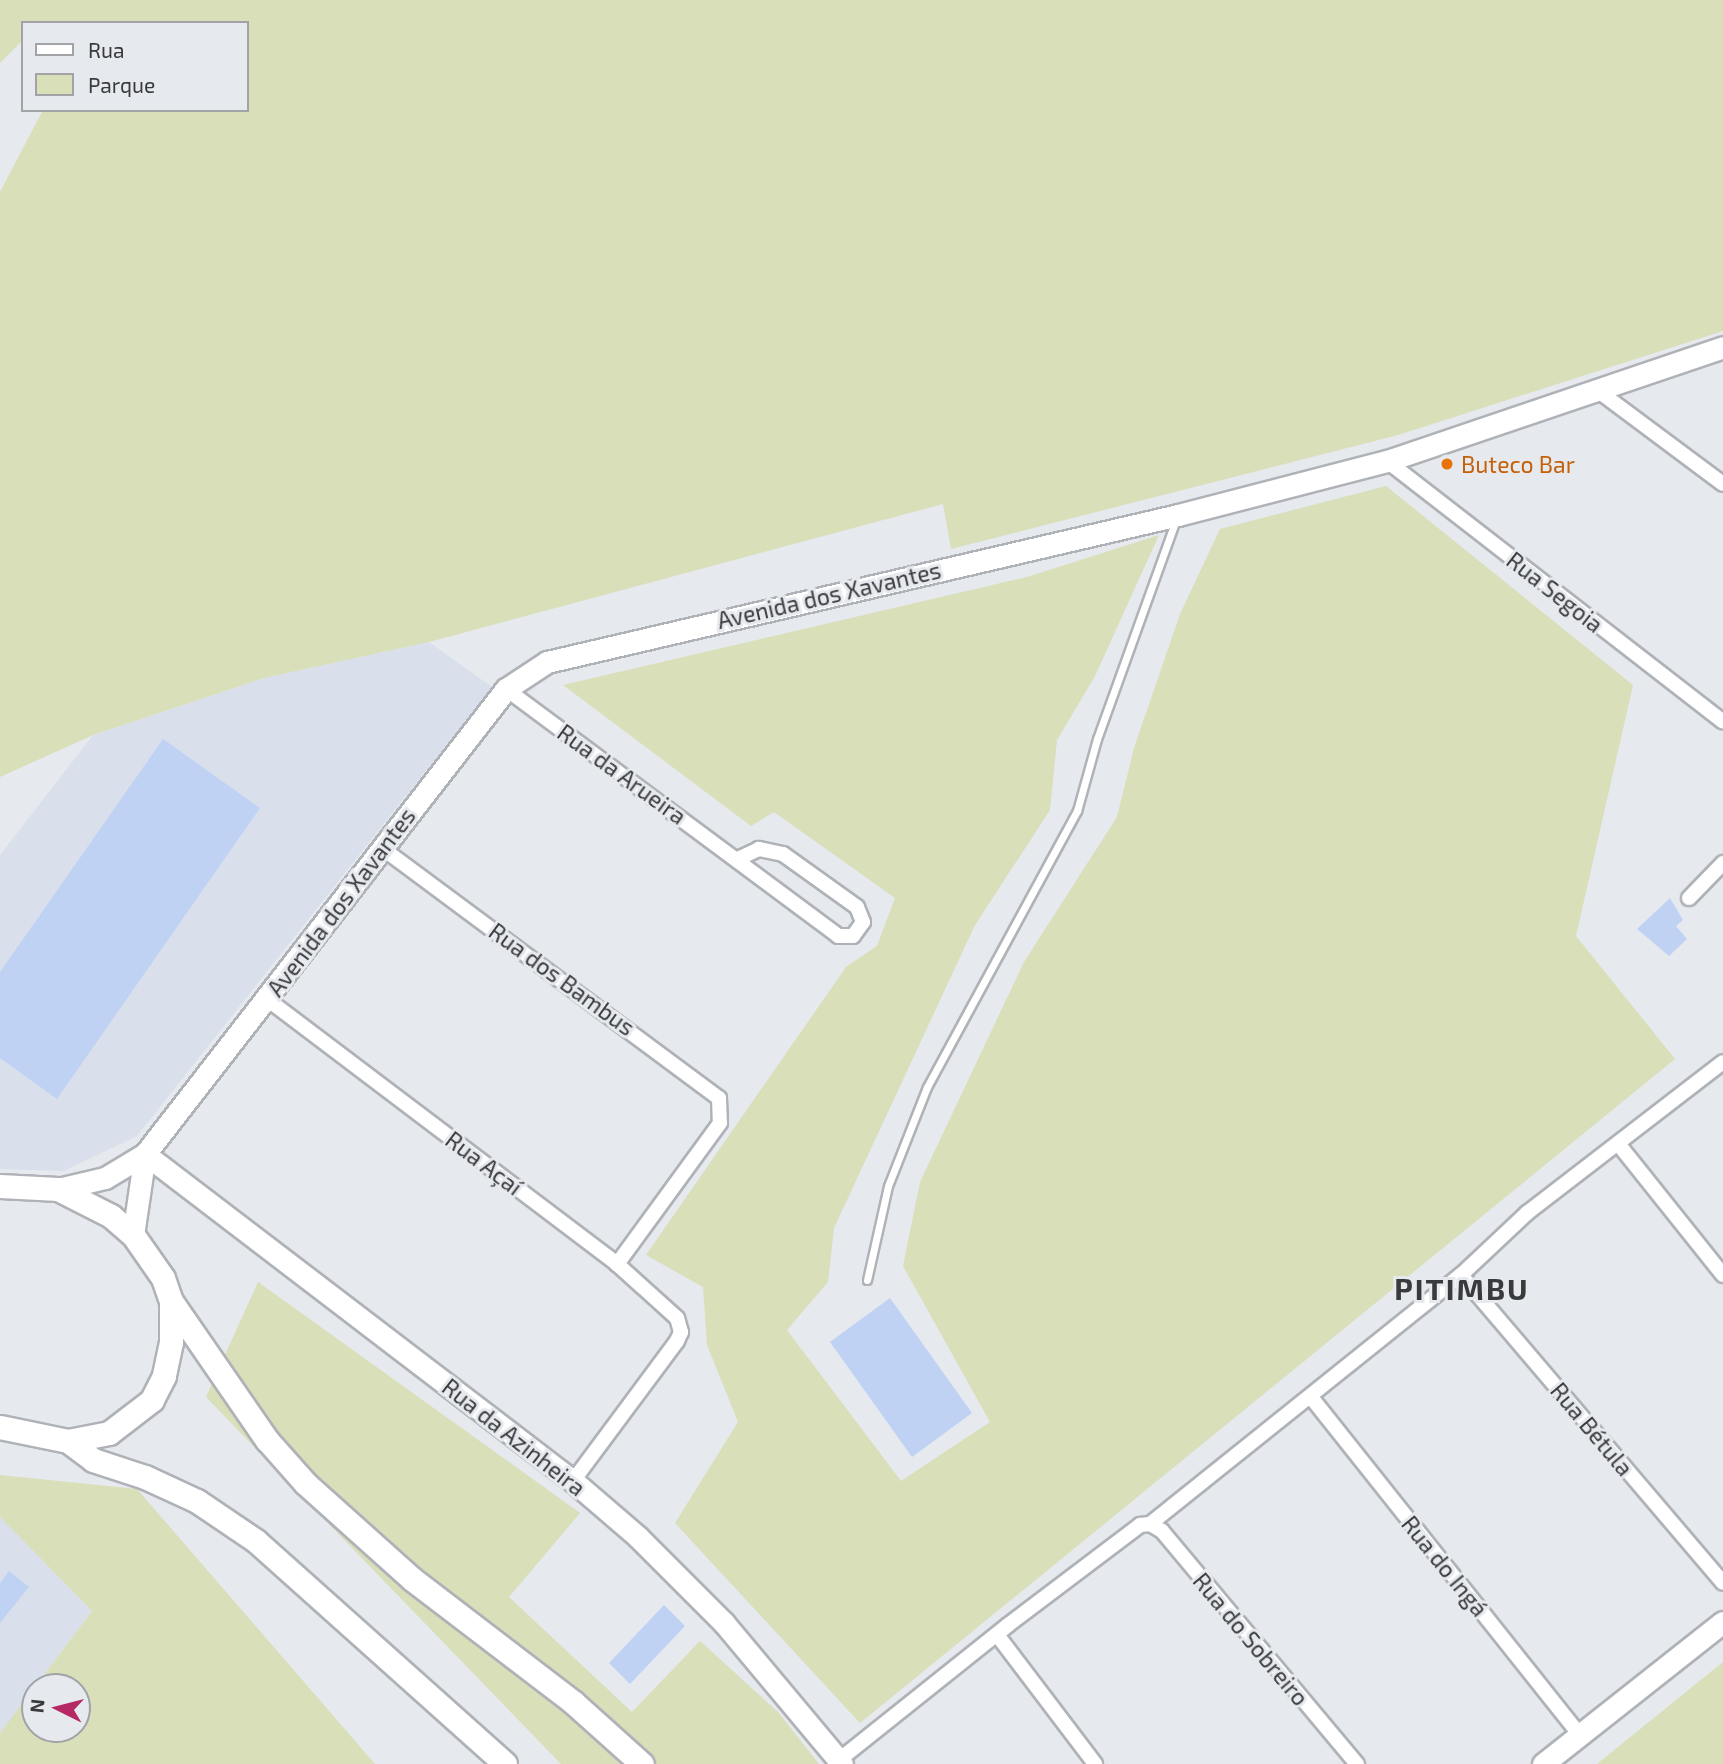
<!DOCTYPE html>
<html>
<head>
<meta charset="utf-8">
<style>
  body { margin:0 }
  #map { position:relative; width:1723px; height:1764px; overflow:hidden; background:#e6e9ee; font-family:"Exo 2",sans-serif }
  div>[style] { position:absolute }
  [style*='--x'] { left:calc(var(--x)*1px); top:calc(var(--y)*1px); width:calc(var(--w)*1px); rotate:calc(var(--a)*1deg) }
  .built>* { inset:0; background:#d9e0ec }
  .green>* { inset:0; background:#d8dfb9 }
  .building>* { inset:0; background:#bfd2f4 }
  .roads { filter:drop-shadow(2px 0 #afb2b7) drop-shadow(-2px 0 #afb2b7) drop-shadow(0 2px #afb2b7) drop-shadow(0 -2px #afb2b7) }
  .lane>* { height:7px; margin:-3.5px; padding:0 3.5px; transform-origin:3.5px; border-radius:3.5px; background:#fff }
  .street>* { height:14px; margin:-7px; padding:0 7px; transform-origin:7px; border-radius:7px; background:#fff }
  .secondary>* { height:21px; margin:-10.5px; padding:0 10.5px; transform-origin:10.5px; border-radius:10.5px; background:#fff }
  .primary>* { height:23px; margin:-11.5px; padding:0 11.5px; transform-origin:11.5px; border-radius:11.5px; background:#fff }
  .dots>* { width:19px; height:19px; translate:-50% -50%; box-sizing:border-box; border:4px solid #e6e9ee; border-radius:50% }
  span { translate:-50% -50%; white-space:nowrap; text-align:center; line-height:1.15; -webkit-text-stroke:6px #e6e9ee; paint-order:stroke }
  .food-label { font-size:23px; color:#c56008 }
  .left { translate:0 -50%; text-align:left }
  .street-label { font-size:23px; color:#393a3c }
  .district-label { font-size:30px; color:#393a3c; font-weight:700; letter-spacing:2px }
  .legend { position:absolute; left:21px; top:21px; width:228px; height:91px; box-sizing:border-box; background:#e6e9ee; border:2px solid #a1a3a7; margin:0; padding:9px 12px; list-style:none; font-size:21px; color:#393a3c }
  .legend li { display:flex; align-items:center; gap:14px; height:35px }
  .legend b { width:35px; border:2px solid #a1a3a7 }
  .north { position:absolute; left:21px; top:1673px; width:70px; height:70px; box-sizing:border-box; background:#e6e9ee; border:2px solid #a1a3a7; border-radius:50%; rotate:276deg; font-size:19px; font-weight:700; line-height:28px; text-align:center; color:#393a3c }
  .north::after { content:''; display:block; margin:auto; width:24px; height:32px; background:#b52a65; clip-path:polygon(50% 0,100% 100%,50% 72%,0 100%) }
</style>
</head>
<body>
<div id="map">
  <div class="built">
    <div style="clip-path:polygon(429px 642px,492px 687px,137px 1136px,64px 1171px,0 1169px,0 855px,93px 735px,264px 678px)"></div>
    <div style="clip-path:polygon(0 1517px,92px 1611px,0 1733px)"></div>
  </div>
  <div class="green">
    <div style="clip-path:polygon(0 0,1723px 0,1723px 331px,1398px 435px,951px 549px,943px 504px,429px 642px,264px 678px,93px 735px,0 777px,0 192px,43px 110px,247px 110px,247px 23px,23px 23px,23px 40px,0 63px)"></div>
    <div style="clip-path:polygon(1386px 486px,1633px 685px,1576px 936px,1675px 1059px,860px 1723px,675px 1523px,738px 1422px,707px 1345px,703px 1287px,646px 1255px,846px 967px,877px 946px,895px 898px,774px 812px,751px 826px,563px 685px,1027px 577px,1159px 535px,1095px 676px,1057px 740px,1050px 810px,975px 925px,834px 1228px,828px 1282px,787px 1330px,901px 1481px,990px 1422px,903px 1266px,920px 1182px,1024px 962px,1117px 817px,1134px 748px,1180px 614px,1220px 529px)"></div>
    <div style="clip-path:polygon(258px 1282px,580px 1513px,509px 1597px,632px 1712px,700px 1641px,778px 1712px,819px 1764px,561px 1764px,206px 1397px)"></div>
    <div style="clip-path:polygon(evenodd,0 1475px,137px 1489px,375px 1764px,0 1764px,0 1733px,92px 1611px,0 1517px,0 1475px,35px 1687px,77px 1687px,77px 1729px,35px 1729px,35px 1687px)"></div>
    <div style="clip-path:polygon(1723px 1662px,1723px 1764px,1597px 1764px)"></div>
  </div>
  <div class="building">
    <div style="clip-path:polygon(163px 739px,260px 808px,57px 1099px,0 1058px,0 972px)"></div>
    <div style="clip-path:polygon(1670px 898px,1683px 920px,1676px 926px,1687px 939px,1669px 956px,1637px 929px)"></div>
    <div style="clip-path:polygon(890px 1298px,972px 1413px,912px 1457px,830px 1342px)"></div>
    <div style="clip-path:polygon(9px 1571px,29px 1587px,0 1623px,0 1583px)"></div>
    <div style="clip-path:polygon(664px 1605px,685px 1626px,630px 1684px,609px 1663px)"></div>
  </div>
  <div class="roads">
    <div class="lane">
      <div style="--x:867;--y:1280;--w:96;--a:-77.4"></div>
      <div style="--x:888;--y:1186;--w:106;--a:-68.5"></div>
      <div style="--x:927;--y:1087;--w:314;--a:-61.5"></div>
      <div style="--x:1077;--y:811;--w:75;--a:-74.5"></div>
      <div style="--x:1097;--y:739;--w:233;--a:-70.2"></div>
    </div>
    <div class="street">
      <div style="--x:1597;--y:390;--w:157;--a:36.7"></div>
      <div style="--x:1387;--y:461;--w:425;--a:37.8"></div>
      <div style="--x:506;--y:689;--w:414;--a:36.6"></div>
      <div style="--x:838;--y:936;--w:15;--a:0"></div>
      <div style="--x:853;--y:936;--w:17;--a:-54"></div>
      <div style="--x:863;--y:922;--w:16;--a:-112"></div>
      <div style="--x:857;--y:907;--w:91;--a:-144.4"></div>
      <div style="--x:783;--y:854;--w:25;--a:-168"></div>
      <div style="--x:759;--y:849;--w:23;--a:155"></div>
      <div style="--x:382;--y:848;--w:420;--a:36.6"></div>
      <div style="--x:719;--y:1098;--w:25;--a:88"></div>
      <div style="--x:720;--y:1123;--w:175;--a:126.1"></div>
      <div style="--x:1689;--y:898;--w:49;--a:-45.8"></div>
      <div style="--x:267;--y:999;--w:439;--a:37.1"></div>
      <div style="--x:617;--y:1264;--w:81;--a:42"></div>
      <div style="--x:677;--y:1318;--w:15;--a:74"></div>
      <div style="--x:681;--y:1332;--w:10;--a:114"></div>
      <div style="--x:677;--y:1341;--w:174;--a:126.6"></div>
      <div style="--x:1620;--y:1146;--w:165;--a:51.4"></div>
      <div style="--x:1461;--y:1275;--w:404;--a:49.6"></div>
      <div style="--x:1311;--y:1397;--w:432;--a:51.5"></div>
      <div style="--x:1150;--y:1524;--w:398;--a:-38.7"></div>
      <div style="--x:1461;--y:1275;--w:91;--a:-43.2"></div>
      <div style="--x:1527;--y:1213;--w:247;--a:-37.6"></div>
      <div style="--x:998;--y:1636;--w:161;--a:52.8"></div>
      <div style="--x:839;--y:1760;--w:216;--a:-38.6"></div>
      <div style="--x:1008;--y:1625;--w:166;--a:-37.1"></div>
      <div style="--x:1140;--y:1525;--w:10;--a:-6"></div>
      <div style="--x:1150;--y:1524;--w:14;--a:30"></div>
      <div style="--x:1162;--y:1531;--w:304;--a:50.1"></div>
    </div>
    <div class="secondary">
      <div style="--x:145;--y:1154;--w:539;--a:37.38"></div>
      <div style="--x:573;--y:1481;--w:86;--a:40.7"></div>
      <div style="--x:638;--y:1537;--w:122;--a:45"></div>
      <div style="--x:724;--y:1623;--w:184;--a:50.1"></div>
      <div style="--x:58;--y:1189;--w:48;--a:-13.2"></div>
      <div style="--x:105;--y:1178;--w:47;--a:-31"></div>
      <div style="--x:145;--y:1154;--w:589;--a:-52.18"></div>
      <div style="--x:506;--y:689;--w:49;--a:-33.4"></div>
      <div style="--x:547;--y:662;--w:648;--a:-13.11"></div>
      <div style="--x:1178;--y:515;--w:216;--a:-14.5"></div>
      <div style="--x:1387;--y:461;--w:355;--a:-18.7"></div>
      <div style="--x:133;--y:1235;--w:82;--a:-81.6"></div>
      <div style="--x:1543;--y:1764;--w:229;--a:-38.3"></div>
    </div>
    <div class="primary">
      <div style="--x:0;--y:1186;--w:58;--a:3"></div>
      <div style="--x:58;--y:1189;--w:59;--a:27"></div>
      <div style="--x:111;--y:1216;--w:29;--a:41"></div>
      <div style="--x:133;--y:1235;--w:52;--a:55.1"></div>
      <div style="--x:163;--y:1278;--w:24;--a:71"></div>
      <div style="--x:171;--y:1301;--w:41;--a:90"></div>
      <div style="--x:171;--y:1342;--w:35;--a:102"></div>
      <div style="--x:164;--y:1376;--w:27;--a:117"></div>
      <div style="--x:152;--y:1400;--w:54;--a:142.5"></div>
      <div style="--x:109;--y:1433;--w:42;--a:169"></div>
      <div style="--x:68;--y:1441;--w:69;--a:-168.4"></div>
      <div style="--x:171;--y:1301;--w:169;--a:55.4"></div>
      <div style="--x:267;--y:1440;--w:57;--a:48.5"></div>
      <div style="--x:305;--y:1483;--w:144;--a:41.9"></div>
      <div style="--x:412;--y:1579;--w:204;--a:37.4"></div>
      <div style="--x:574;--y:1703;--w:91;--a:41.9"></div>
      <div style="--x:68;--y:1441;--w:31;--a:37"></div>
      <div style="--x:93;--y:1460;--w:55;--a:18.1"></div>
      <div style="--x:145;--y:1477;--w:57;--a:24.8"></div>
      <div style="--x:197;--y:1501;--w:71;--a:34.1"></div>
      <div style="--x:256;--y:1541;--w:334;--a:41.8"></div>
    </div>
  </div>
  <div class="dots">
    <div style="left:1447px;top:464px;background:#e8710a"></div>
  </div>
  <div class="food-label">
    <span class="left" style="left:1461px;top:464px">Buteco Bar</span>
  </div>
  <div class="street-label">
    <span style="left:1555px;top:592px;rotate:38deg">Rua Segoia</span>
    <span style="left:829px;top:595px;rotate:-13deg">Avenida dos Xavantes</span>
    <span style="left:622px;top:774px;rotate:36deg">Rua da Arueira</span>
    <span style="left:341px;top:902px;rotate:-53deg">Avenida dos Xavantes</span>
    <span style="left:562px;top:979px;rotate:36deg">Rua dos Bambus</span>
    <span style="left:484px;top:1163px;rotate:37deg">Rua Açaí</span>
    <span style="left:1592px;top:1429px;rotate:50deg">Rua Bétula</span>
    <span style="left:514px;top:1437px;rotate:38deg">Rua da Azinheira</span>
    <span style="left:1445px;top:1566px;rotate:51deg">Rua do Ingá</span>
    <span style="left:1251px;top:1639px;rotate:50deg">Rua do Sobreiro</span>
  </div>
  <div class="district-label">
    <span style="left:1462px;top:1288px">PITIMBU</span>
  </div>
  <ul class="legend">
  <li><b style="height:9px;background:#fff"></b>Rua</li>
  <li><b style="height:19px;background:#d8dfb9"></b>Parque</li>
  </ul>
  <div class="north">N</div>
</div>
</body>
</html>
